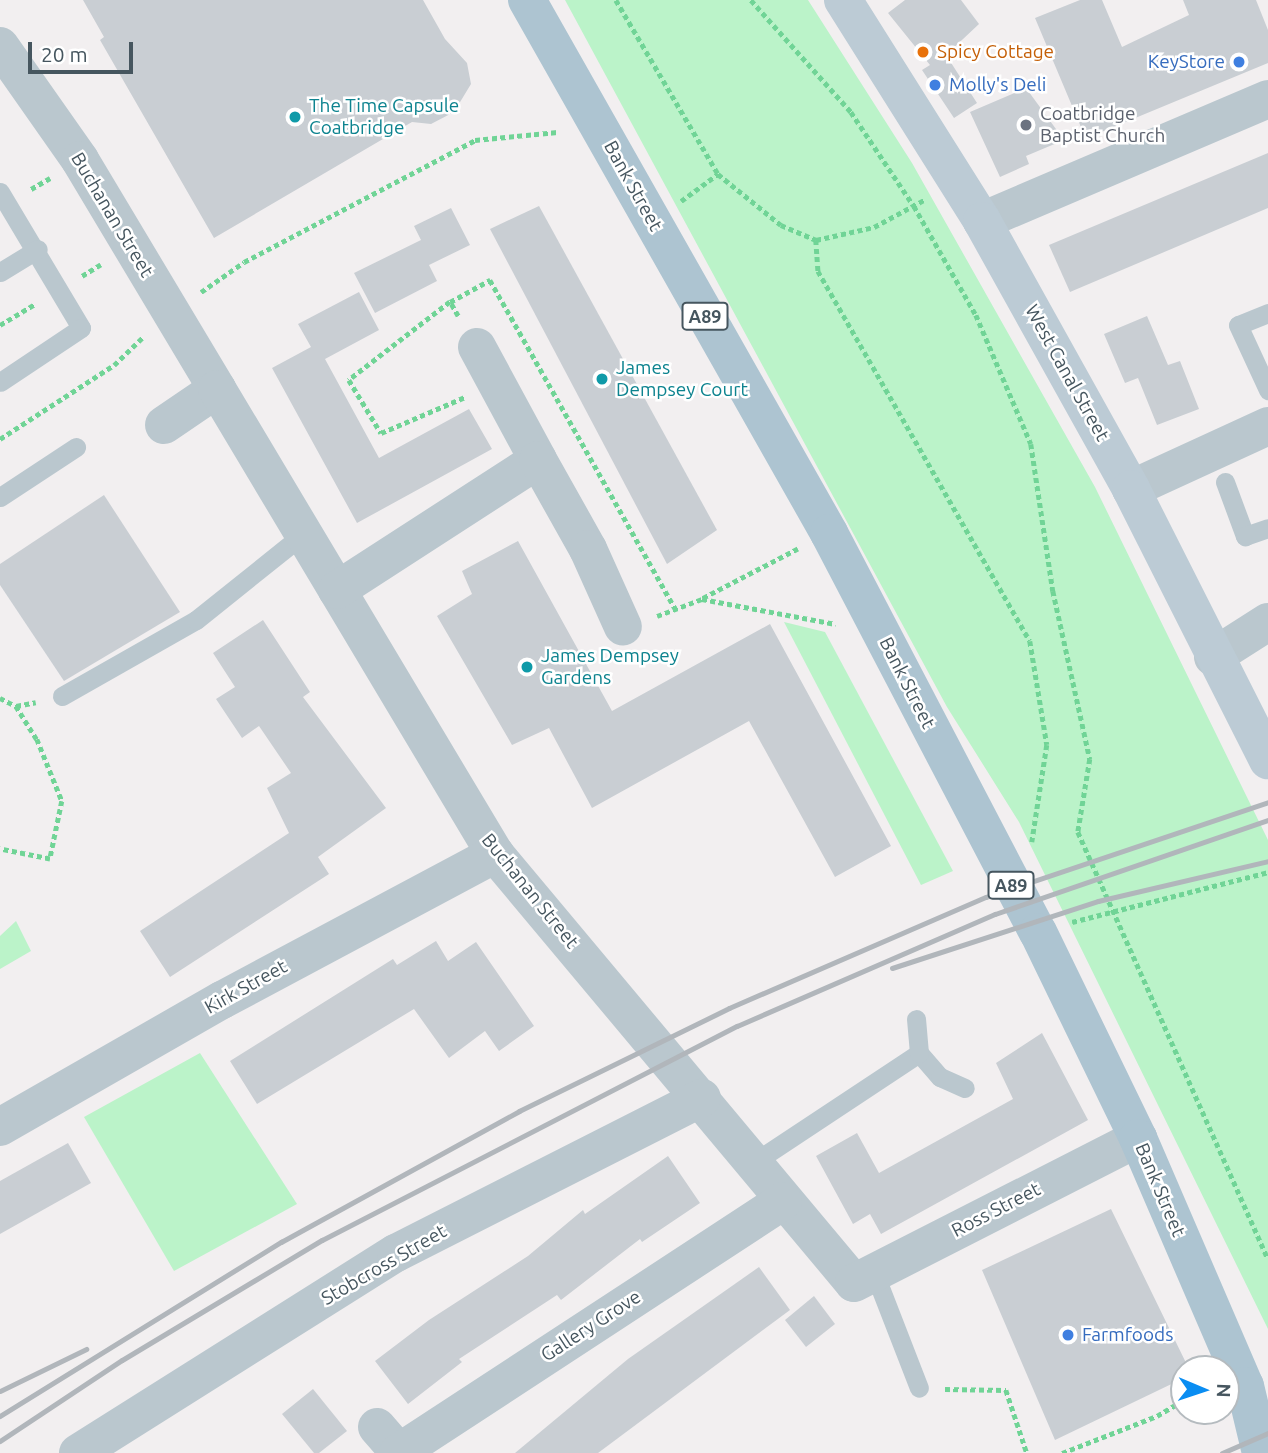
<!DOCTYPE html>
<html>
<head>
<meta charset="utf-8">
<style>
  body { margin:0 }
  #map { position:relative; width:1268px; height:1453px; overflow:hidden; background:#f2eff0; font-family:Ubuntu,sans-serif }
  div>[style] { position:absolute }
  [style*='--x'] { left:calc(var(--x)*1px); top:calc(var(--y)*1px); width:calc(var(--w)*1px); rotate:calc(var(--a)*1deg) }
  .green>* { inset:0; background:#bbf3c9 }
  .building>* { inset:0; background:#c9ced3 }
  .path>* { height:4.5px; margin-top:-2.25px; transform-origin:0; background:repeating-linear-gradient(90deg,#70d496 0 5px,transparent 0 8.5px) }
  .lane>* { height:19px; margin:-9.5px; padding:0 9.5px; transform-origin:9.5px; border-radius:9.5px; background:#bac7ce }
  .street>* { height:38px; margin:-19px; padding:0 19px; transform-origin:19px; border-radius:19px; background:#bac7ce }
  .secondary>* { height:38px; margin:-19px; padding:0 19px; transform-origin:19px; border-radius:19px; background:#bccbd5 }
  .primary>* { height:38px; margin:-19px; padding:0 19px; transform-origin:19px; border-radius:19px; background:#adc4d1 }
  .rail>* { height:5px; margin:-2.5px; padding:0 2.5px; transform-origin:2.5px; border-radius:2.5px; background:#b1b6bb }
  .dots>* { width:19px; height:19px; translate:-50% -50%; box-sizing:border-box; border:4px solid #fff; border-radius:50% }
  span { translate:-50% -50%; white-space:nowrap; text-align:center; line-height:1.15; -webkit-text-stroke:5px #fff; paint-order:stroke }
  .shield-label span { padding:2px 5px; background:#fff; border:2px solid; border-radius:5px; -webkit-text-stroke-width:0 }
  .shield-label { font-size:18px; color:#46565f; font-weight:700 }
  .food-label { font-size:19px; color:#c56008 }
  .left { translate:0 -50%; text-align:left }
  .shop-label { font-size:19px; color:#366cbe }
  .right { translate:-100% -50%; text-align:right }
  .culture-label { font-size:19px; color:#0d838f }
  .worship-label { font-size:19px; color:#5b616d }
  .street-label { font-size:19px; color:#46565f }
  .north { position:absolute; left:1170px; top:1355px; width:70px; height:70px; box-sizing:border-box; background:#fff; border:2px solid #b5bbbf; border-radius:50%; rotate:92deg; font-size:19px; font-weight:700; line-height:28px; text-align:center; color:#46565f }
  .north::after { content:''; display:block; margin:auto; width:24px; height:32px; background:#0a8df2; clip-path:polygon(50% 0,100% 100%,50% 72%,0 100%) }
  .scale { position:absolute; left:28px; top:42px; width:105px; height:32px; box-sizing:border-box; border:4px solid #46565f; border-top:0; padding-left:9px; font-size:21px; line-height:24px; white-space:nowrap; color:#46565f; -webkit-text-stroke:5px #fff; paint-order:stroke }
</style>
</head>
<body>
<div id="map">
  <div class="green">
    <div style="clip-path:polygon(565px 0,808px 0,912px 163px,1095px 487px,1268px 840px,1268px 1329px,1019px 822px,947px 707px)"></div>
    <div style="clip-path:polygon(784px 622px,825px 632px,953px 871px,921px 885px)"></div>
    <div style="clip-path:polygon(16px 921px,31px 951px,0 969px,0 936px)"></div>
    <div style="clip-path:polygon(200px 1053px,297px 1204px,174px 1271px,84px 1117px)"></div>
  </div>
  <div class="building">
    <div style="clip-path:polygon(83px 0,423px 0,445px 39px,467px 63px,471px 84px,454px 112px,431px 124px,412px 122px,214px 238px,100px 40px,104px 37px)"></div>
    <div style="clip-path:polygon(905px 0,961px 0,979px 24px,946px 55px,977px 103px,954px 118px,922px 70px,930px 65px,888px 13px)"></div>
    <div style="clip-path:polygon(1080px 0,1102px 0,1122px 47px,1189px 15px,1183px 0,1256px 0,1268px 30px,1268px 63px,1099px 133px,1096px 127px,1083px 132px,1035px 18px)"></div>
    <div style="clip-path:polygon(1026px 88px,1064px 140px,1026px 156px,1029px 164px,1000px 177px,970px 112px)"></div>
    <div style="clip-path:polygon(1268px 153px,1268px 208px,1070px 292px,1049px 245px)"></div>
    <div style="clip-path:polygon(539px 206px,717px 530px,667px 564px,490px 229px)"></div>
    <div style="clip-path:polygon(451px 208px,470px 245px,429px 265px,437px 281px,375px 313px,354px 273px,421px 240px,414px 226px)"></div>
    <div style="clip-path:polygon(359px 292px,379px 330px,325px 359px,379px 458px,469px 409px,492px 449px,357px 523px,272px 368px,311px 347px,298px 324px)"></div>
    <div style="clip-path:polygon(1147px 316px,1168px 365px,1180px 361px,1199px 409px,1157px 425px,1138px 378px,1125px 383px,1104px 334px)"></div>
    <div style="clip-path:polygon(104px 495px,180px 612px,64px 681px,0 585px,0 564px)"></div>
    <div style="clip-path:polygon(518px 541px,612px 711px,770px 624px,891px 846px,835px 877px,749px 721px,592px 808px,549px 728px,512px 745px,437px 616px,472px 594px,462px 571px)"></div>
    <div style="clip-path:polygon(263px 620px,310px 692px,303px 697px,386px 808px,318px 857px,329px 874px,170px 977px,140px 931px,289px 833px,267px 788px,291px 773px,259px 726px,242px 738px,216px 699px,235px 687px,213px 653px)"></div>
    <div style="clip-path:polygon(436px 941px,448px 961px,476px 942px,534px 1026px,499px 1051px,485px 1031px,449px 1058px,414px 1009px,257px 1104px,230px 1061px,393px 959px,397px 965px)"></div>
    <div style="clip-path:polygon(1042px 1033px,1088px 1120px,881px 1234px,870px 1214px,853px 1224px,816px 1156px,857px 1133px,879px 1173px,1013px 1099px,996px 1063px)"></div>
    <div style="clip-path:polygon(68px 1143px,91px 1183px,0 1234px,0 1181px)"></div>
    <div style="clip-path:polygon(668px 1156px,700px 1203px,642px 1242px,640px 1239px,561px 1300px,557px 1295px,459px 1359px,462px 1362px,408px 1404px,375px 1361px,429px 1320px,528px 1256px,583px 1210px,585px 1214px)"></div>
    <div style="clip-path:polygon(1111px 1209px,1189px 1369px,1184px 1369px,1184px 1378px,1055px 1440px,982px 1270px)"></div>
    <div style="clip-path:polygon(759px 1267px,790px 1310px,598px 1453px,515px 1453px,628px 1359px)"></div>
    <div style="clip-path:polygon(814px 1296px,835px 1324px,806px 1347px,785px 1320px)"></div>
    <div style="clip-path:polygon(313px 1389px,347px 1431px,319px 1453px,314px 1453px,282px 1414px)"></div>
  </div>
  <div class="path">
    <div style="--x:616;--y:0;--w:202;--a:59.6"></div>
    <div style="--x:751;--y:0;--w:150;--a:48.2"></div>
    <div style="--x:851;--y:112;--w:113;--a:56.2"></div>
    <div style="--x:914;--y:206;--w:125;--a:60.4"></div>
    <div style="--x:976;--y:315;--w:140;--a:66.9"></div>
    <div style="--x:1031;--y:444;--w:149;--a:81.5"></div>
    <div style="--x:1053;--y:591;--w:172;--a:77.6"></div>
    <div style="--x:1090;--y:759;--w:74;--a:99.3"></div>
    <div style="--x:1078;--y:832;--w:467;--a:66"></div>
    <div style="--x:31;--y:189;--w:22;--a:-30"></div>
    <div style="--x:681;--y:201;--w:46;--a:-36.1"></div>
    <div style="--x:718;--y:174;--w:81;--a:39"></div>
    <div style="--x:781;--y:225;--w:38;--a:23"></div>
    <div style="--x:816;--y:240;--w:59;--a:-12.6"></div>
    <div style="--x:874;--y:227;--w:57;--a:-28.4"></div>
    <div style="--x:816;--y:240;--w:31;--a:86"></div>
    <div style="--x:818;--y:271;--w:426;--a:60.2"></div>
    <div style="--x:1030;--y:641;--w:105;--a:80.7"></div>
    <div style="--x:1047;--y:745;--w:98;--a:98.8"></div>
    <div style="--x:82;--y:276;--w:22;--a:-32"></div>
    <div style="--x:201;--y:292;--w:52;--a:-34.9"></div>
    <div style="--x:244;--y:262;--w:261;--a:-27.8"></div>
    <div style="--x:475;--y:140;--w:83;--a:-5.5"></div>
    <div style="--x:450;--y:302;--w:128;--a:142.3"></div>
    <div style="--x:349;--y:380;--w:62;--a:58.9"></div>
    <div style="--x:381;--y:433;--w:91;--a:-23.2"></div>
    <div style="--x:458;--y:316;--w:16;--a:-120"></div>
    <div style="--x:450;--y:302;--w:46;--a:-28.8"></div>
    <div style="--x:490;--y:280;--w:379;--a:60.6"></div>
    <div style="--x:0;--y:325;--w:41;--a:-31"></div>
    <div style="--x:0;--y:439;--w:136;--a:-33"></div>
    <div style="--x:114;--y:365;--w:42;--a:-44"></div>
    <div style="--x:798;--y:549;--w:108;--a:152.5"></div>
    <div style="--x:702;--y:599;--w:136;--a:10.6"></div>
    <div style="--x:657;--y:616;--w:48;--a:-20.7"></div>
    <div style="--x:0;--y:698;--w:18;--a:27"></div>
    <div style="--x:16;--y:706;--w:39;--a:58"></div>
    <div style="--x:37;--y:739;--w:67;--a:68"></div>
    <div style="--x:62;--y:801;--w:59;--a:101.7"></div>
    <div style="--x:50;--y:859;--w:51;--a:-168.7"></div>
    <div style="--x:16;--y:706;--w:20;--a:-11"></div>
    <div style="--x:1072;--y:922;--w:202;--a:-14.3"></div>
    <div style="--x:945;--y:1389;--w:61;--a:0.9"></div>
    <div style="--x:1006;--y:1390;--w:66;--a:71.6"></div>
    <div style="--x:1062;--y:1453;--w:102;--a:-21.3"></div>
    <div style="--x:1157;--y:1416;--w:31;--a:-31"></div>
  </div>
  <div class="lane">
    <div style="--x:0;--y:192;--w:158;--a:59.2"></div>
    <div style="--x:81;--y:328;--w:97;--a:146.3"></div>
    <div style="--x:0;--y:272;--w:44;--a:-31.2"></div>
    <div style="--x:1268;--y:313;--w:32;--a:158"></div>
    <div style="--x:1238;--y:325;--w:72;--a:65.2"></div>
    <div style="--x:1225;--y:482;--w:58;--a:69.7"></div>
    <div style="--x:1245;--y:536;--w:24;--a:-19"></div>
    <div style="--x:0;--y:497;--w:91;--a:-33.3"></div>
    <div style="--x:62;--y:696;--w:154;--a:-29.6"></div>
    <div style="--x:196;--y:620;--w:136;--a:-38.7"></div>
    <div style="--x:919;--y:1053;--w:32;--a:49"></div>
    <div style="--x:940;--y:1077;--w:27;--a:24"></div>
    <div style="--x:753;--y:1163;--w:199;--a:-33.5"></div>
    <div style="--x:919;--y:1053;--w:34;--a:-95"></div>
    <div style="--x:874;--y:1272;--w:124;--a:68.8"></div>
  </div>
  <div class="street">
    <div style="--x:0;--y:46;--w:139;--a:54.9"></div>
    <div style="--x:80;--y:160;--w:267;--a:59.1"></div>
    <div style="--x:982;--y:221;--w:311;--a:-23.1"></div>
    <div style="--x:477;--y:347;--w:128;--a:61.6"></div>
    <div style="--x:164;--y:425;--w:64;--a:-34.2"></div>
    <div style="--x:217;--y:389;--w:542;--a:59.13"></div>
    <div style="--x:495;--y:854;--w:559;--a:50.08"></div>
    <div style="--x:854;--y:1283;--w:319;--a:-27"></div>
    <div style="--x:1131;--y:489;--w:151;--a:-24.7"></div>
    <div style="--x:337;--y:590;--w:239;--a:-32.9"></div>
    <div style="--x:538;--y:460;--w:102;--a:60.7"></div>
    <div style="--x:588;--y:549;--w:85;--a:65.8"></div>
    <div style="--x:1213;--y:657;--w:65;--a:-32.5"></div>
    <div style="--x:0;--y:1127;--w:256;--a:-29.8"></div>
    <div style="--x:222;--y:1000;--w:310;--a:-28.1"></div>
    <div style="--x:377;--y:1427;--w:33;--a:49"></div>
    <div style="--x:78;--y:1453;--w:376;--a:-32.2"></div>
    <div style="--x:396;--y:1253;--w:343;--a:-26.9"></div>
    <div style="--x:398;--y:1453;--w:460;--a:-33.2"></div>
  </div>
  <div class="secondary">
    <div style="--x:843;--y:0;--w:261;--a:57.8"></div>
    <div style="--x:982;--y:221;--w:307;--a:60.9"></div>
    <div style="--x:1131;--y:489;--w:304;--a:63.2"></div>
  </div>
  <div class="primary">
    <div style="--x:527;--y:0;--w:613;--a:60.46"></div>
    <div style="--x:829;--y:533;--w:450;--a:62.4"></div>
    <div style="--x:1038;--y:932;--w:229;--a:64.1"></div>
    <div style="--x:1138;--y:1138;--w:270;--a:66.7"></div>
    <div style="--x:1245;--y:1386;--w:69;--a:76.6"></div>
  </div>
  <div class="rail">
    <div style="--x:892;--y:968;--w:217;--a:-18"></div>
    <div style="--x:1098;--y:901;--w:175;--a:-13.2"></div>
    <div style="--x:0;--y:1391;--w:96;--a:-26"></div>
    <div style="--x:0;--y:1416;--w:331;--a:-31.8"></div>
    <div style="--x:281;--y:1242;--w:272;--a:-28.8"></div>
    <div style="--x:519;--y:1111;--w:234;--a:-26.1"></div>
    <div style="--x:729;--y:1008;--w:280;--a:-23.4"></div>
    <div style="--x:986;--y:897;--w:298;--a:-18.6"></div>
    <div style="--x:0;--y:1441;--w:146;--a:-33.6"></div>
    <div style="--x:122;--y:1360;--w:233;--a:-31"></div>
    <div style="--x:322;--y:1240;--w:467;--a:-27.3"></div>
    <div style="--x:737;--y:1026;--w:281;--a:-23.5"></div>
    <div style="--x:995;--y:914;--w:289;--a:-19"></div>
    <div style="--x:1222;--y:1453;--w:50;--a:-23.5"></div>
  </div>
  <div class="dots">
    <div style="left:923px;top:52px;background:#e8710a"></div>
    <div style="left:1239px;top:62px;background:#3f7fe0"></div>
    <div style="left:935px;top:85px;background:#3f7fe0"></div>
    <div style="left:295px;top:117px;background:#0f9aa8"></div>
    <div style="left:1026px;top:125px;background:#6b7280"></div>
    <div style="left:602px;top:379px;background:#0f9aa8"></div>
    <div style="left:527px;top:667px;background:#0f9aa8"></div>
    <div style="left:1068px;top:1335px;background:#3f7fe0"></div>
  </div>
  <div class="shield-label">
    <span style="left:705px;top:316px">A89</span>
    <span style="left:1011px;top:885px">A89</span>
  </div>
  <div class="food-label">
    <span class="left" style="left:937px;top:52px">Spicy Cottage</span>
  </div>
  <div class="shop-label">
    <span class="right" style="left:1225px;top:62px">KeyStore</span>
    <span class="left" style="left:949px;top:85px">Molly's Deli</span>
    <span class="left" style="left:1082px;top:1335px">Farmfoods</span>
  </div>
  <div class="culture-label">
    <span class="left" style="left:309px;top:117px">The Time Capsule<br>Coatbridge</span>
    <span class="left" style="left:616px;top:379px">James<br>Dempsey Court</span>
    <span class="left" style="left:541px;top:667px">James Dempsey<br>Gardens</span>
  </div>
  <div class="worship-label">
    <span class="left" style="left:1040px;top:125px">Coatbridge<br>Baptist Church</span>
  </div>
  <div class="street-label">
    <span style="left:633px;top:186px;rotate:61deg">Bank Street</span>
    <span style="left:112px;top:215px;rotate:59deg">Buchanan Street</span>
    <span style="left:1067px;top:373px;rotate:61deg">West Canal Street</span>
    <span style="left:907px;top:683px;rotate:63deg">Bank Street</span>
    <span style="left:530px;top:891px;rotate:51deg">Buchanan Street</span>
    <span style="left:246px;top:987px;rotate:-29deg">Kirk Street</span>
    <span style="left:1160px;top:1190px;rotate:67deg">Bank Street</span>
    <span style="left:996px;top:1210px;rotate:-27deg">Ross Street</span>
    <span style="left:384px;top:1265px;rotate:-30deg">Stobcross Street</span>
    <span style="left:591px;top:1326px;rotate:-33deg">Gallery Grove</span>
  </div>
  <div class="north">N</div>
  <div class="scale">20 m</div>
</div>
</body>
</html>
